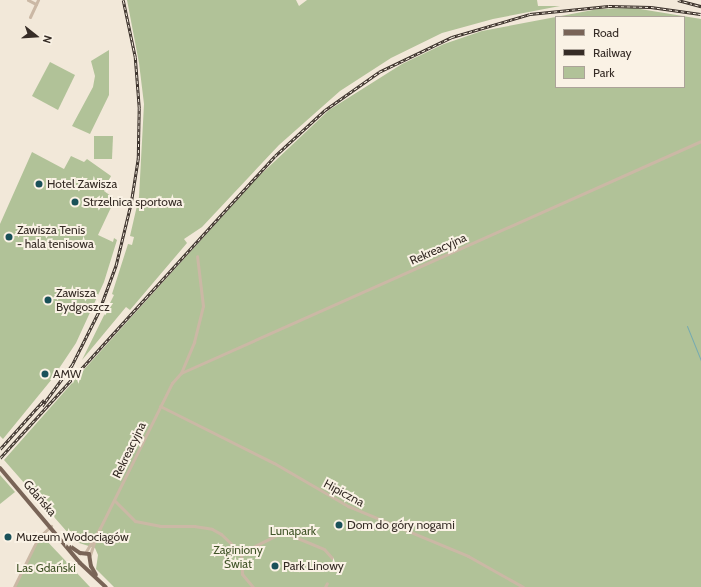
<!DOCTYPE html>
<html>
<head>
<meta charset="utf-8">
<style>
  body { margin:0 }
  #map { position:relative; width:701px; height:587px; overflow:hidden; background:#f2e8d9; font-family:Cabin,sans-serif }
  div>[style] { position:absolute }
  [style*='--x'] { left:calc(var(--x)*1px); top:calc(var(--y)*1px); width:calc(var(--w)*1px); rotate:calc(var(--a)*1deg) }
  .green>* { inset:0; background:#b1c298 }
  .stream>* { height:1px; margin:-0.5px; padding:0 0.5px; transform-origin:0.5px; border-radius:0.5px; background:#77abb0 }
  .minor>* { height:3px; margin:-1.5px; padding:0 1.5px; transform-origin:1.5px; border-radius:1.5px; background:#cbb8a5 }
  .major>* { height:4px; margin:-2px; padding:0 2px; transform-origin:2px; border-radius:2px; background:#796457 }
  .rail>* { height:2.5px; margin-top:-1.25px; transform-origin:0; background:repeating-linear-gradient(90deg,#faf2e5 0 3px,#362c26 0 6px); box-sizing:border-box; border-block:1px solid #362c26 }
  .dots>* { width:11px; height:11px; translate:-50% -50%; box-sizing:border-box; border:2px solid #faf2e5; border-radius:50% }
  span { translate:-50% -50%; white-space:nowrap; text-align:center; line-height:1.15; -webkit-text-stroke:4px #faf2e5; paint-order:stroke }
  .poi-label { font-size:12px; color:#362c26 }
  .left { translate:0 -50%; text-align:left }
  .street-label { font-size:12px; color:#362c26 }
  .park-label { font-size:12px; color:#425529 }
  .legend { position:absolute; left:555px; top:16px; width:130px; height:72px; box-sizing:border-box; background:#faf2e5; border:1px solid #aca399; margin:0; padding:5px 7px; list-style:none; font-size:12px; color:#362c26 }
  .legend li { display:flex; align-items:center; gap:8px; height:20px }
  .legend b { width:20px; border:1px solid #aca399 }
  .north { position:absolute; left:16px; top:16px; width:40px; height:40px; -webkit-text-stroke:3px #faf2e5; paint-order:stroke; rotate:107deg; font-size:11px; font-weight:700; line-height:16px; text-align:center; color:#362c26 }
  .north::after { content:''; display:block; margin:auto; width:14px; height:18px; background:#362c26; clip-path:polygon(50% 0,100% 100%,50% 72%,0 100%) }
</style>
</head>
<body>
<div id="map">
  <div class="green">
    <div style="clip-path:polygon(127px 0,296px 0,299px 6px,307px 0,537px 0,538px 6px,560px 6px,493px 19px,442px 33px,391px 58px,340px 91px,279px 145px,202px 227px,184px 239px,187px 243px,130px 310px,126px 307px,82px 360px,114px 295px,112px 294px,128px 244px,132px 245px,134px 237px,130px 236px,139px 197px,144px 104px,139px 63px)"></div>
    <div style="clip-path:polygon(evenodd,634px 8px,701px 19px,701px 587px,114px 587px,96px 569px,98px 555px,95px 548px,76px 542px,4px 460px,80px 374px,257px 178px,329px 110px,402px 64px,444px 44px,482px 31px,598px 9px,634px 8px,556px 17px,684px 17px,684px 87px,556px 87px,556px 17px)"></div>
    <div style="clip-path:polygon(109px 50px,109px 95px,90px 134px,72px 126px,93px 87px,95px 76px,91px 61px)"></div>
    <div style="clip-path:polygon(50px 62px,75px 75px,58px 110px,32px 96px)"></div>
    <div style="clip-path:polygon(94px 136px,113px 136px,112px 159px,94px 159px)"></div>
    <div style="clip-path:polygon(32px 152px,64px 169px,71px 156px,84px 162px,87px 159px,111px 176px,104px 191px,115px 199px,98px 235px,113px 242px,114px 238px,117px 240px,104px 282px,76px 343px,52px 379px,3px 439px,0 436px,0 224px)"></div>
    <div style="clip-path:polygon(0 475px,15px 492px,0 504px)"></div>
    <div style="clip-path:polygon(44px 538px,61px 556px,90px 587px,15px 587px,37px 543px)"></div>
  </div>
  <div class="stream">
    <div style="--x:687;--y:326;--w:37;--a:68"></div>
  </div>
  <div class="minor">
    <div style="--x:28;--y:0;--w:9;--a:27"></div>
    <div style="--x:30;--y:17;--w:19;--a:-65"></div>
    <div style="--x:181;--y:373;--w:34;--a:-67"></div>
    <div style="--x:194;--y:342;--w:37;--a:-76"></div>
    <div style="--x:203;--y:306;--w:50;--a:-96.8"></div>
    <div style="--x:160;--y:406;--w:127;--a:26.6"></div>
    <div style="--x:274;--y:463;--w:86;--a:30.2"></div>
    <div style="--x:348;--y:506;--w:130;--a:22.6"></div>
    <div style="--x:468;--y:556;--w:63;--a:29.4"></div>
    <div style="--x:114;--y:500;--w:30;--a:45"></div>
    <div style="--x:135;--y:521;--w:25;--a:11"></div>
    <div style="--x:160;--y:526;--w:34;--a:0"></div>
    <div style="--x:194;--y:526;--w:18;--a:9"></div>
    <div style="--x:212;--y:529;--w:10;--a:29"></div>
    <div style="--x:221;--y:534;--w:28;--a:44"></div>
    <div style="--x:241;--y:553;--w:21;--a:87"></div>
    <div style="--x:242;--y:574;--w:17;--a:50"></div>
    <div style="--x:85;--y:553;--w:29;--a:-59"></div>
    <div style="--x:100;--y:528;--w:162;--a:-63.6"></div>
    <div style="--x:172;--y:383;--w:13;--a:-48"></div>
    <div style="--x:181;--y:373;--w:569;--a:-24.04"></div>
    <div style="--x:241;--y:553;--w:47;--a:-26.6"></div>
    <div style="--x:283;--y:532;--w:44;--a:22.5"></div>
    <div style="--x:324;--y:549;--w:12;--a:48"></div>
    <div style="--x:90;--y:555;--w:16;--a:-72"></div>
    <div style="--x:14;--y:587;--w:55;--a:-63.9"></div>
    <div style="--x:38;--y:538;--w:18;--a:-43"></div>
    <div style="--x:325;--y:587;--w:4;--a:-63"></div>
  </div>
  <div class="major">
    <div style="--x:0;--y:468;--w:124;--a:49.9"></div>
    <div style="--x:80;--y:563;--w:35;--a:43"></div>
    <div style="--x:71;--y:547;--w:11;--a:34"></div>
    <div style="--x:80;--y:553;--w:9;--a:6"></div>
    <div style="--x:89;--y:554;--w:12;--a:81"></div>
    <div style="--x:91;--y:566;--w:10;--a:61"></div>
  </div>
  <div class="rail">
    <div style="--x:678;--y:0;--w:24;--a:15"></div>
    <div style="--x:42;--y:406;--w:51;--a:-53.8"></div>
    <div style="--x:72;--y:365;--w:60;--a:-63.4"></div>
    <div style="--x:99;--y:311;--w:49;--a:-69.7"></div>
    <div style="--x:116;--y:265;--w:64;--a:-76.4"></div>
    <div style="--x:131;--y:203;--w:45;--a:-81"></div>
    <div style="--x:138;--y:159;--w:51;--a:-88.9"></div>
    <div style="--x:139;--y:108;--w:51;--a:-94.5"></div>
    <div style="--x:135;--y:57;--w:58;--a:-101.9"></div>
    <div style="--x:0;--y:449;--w:66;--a:-48.1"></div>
    <div style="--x:0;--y:458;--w:408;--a:-47.7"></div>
    <div style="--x:275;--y:156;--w:68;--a:-42.6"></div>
    <div style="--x:325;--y:110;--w:66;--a:-35.1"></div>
    <div style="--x:379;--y:72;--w:81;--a:-25.6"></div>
    <div style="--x:452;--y:37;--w:81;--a:-16.4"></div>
    <div style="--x:530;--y:14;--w:79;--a:-5.8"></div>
    <div style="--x:609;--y:6;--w:42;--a:1.4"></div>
    <div style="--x:651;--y:7;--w:50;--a:8"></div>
  </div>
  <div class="dots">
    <div style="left:39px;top:184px;background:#1a5159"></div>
    <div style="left:75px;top:202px;background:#1a5159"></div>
    <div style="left:9px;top:237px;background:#1a5159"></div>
    <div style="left:48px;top:300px;background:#1a5159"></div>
    <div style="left:45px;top:374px;background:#1a5159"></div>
    <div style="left:339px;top:525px;background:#1a5159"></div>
    <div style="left:8px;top:537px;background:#1a5159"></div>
    <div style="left:275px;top:566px;background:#1a5159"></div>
  </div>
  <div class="poi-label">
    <span class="left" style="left:47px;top:184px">Hotel Zawisza</span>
    <span class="left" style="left:83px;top:202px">Strzelnica sportowa</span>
    <span class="left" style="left:17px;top:237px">Zawisza Tenis<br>- hala tenisowa</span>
    <span class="left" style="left:56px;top:300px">Zawisza<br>Bydgoszcz</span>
    <span class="left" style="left:53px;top:374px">AMW</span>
    <span class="left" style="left:347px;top:525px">Dom do góry nogami</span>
    <span class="left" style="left:16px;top:537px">Muzeum Wodociągów</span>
    <span class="left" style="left:283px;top:566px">Park Linowy</span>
  </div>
  <div class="street-label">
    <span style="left:438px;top:249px;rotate:-24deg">Rekreacyjna</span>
    <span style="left:129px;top:450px;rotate:-64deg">Rekreacyjna</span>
    <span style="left:344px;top:493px;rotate:28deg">Hipiczna</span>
    <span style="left:40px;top:498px;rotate:49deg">Gdańska</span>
  </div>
  <div class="park-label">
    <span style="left:293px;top:531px">Lunapark</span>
    <span style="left:238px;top:557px">Zaginiony<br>Świat</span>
    <span style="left:46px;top:568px">Las Gdański</span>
  </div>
  <ul class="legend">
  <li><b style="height:5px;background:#796457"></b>Road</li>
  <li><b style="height:5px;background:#362c26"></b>Railway</li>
  <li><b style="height:11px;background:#b1c298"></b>Park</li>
  </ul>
  <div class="north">N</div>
</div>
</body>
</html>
